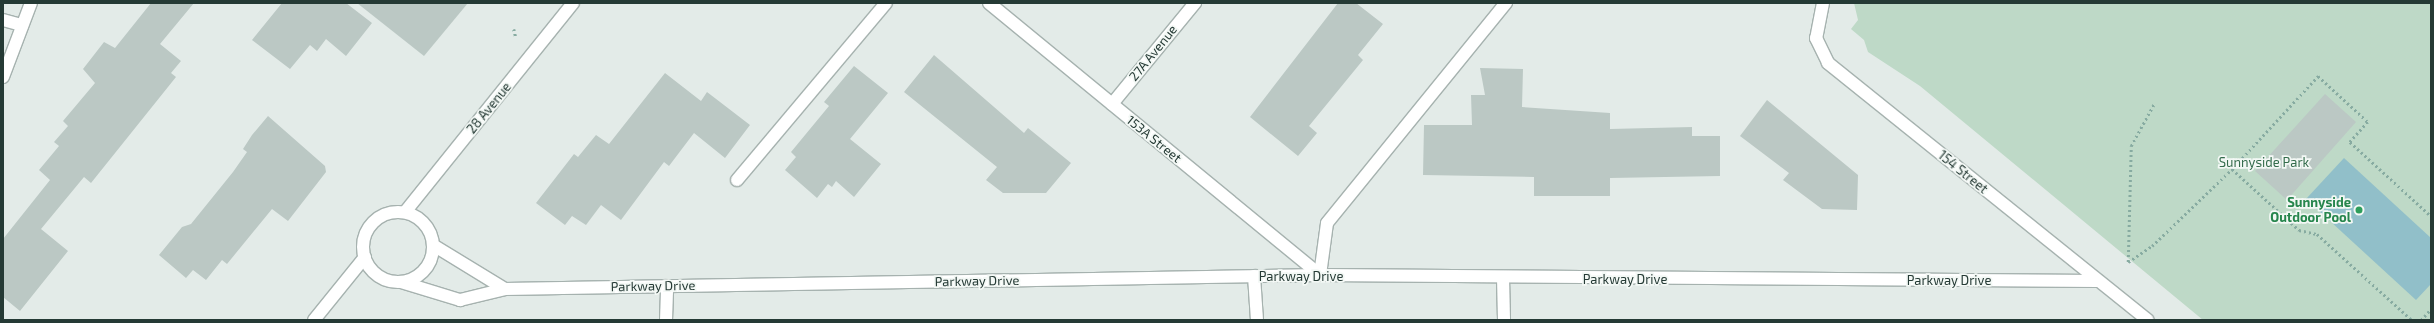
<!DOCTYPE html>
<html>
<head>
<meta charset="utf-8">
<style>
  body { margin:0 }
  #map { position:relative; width:2434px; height:323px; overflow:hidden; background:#e3ebe8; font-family:"Exo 2",sans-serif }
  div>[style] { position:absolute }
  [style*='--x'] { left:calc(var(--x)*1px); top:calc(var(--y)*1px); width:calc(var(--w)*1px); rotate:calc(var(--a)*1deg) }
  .green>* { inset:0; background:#bed9c7 }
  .water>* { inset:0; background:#91bfc9 }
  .building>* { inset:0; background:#bbc8c4 }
  .path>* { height:2.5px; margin-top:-1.25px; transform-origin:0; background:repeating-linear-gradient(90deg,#87aba1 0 2px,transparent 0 5px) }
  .roads { filter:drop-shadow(1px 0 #a6b2af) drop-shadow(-1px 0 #a6b2af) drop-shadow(0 1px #a6b2af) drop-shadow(0 -1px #a6b2af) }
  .minor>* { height:12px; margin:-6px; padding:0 6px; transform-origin:6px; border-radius:6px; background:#fff }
  .minor>.ring { margin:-6px; padding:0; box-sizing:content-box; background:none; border:12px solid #fff; border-radius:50% }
  .dots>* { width:11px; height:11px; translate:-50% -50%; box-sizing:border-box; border:2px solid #f3f8f5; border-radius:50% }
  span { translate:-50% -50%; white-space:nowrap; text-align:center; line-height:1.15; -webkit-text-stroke:3.5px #f3f8f5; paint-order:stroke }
  .street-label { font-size:13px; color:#253a35 }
  .park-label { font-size:13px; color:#346c4c }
  .leisure-label { font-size:13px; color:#27864d; font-weight:700 }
  .right { translate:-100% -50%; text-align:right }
  .frame { position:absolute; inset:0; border:4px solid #253a35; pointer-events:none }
</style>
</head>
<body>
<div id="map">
  <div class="green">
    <div style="clip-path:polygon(1854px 3px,2431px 3px,2431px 320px,2203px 320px,1920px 86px,1868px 52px,1864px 40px,1851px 29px,1858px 20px)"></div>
  </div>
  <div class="water">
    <div style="clip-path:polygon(2344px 158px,2431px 238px,2431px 284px,2416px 300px,2306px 199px)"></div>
  </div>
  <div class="building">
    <div style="clip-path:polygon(151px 3px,194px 3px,160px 44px,181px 61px,171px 73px,176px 77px,91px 183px,84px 177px,41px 229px,68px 251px,20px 311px,3px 297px,3px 239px,50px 180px,39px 170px,59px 146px,54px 142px,68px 126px,63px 121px,95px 83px,83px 69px,104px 42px,115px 48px)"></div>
    <div style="clip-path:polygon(282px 3px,346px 3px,372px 23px,346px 56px,326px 39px,317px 51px,310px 45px,290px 69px,252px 40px)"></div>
    <div style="clip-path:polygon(357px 3px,468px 3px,424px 56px)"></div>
    <div style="clip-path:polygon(1338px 3px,1356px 3px,1383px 24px,1358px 55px,1363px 60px,1309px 126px,1317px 133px,1298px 156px,1250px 117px)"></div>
    <div style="clip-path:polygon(934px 55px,1024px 133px,1028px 128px,1071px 163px,1046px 193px,1003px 193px,986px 180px,997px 167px,904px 92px)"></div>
    <div style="clip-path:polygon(854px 66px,888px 93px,850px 139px,881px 164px,854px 197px,836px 181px,832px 187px,828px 184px,817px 198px,785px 170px,796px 157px,791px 152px,829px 106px,824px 102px)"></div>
    <div style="clip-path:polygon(1480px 68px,1523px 69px,1522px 107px,1610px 113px,1610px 129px,1692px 127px,1692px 136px,1720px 136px,1720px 176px,1610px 178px,1610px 196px,1534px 196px,1534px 177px,1423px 175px,1424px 125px,1472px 125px,1471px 95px,1485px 95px)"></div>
    <div style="clip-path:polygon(665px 73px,701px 101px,707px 92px,750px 125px,725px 158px,694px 133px,669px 166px,664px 162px,621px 220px,601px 205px,586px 225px,572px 216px,565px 225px,536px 203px,574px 154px,578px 157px,596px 135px,609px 144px)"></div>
    <div style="clip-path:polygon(2325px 94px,2356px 122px,2287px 200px,2255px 171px)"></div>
    <div style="clip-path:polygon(1767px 100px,1858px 175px,1857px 210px,1822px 209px,1783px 180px,1789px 173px,1740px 136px)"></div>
    <div style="clip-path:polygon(268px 116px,325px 166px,326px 172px,288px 221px,272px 209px,227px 264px,222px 260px,206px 280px,193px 270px,186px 278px,159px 255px,182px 227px,191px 224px,233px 172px,247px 152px,243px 149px,252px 135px)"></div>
  </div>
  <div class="path">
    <div style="--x:514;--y:29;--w:9;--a:77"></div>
    <div style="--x:2232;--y:169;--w:91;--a:42.3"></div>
    <div style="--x:2299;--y:230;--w:18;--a:13"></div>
    <div style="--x:2317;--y:234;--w:128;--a:42.2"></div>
    <div style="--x:2128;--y:262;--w:29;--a:-34"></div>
    <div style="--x:2152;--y:246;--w:111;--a:-43.9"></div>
    <div style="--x:2232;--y:169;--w:127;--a:-47.2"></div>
    <div style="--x:2318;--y:76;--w:68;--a:42.6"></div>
    <div style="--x:2368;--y:122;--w:27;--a:132"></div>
    <div style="--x:2350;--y:142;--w:110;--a:42.4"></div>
    <div style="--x:2128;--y:262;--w:116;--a:-88.5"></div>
    <div style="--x:2131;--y:146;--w:48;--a:-61.3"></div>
    <div style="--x:2421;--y:320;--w:15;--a:-48"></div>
  </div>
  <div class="roads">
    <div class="minor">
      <div style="--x:989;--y:3;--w:428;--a:39.4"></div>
      <div style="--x:1823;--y:3;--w:36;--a:101"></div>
      <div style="--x:1816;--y:38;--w:28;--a:64"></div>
      <div style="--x:1828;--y:63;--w:410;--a:38.8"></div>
      <div style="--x:3;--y:20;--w:20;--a:15"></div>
      <div style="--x:3;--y:77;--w:79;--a:-69.3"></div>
      <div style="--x:1112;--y:104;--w:131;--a:-50.6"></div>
      <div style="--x:737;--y:180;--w:231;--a:-49.9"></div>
      <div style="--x:405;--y:212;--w:268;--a:-51.2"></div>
      <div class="ring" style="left:363px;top:212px;width:58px;height:58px"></div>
      <div style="--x:433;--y:245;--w:84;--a:31.4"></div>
      <div style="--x:1320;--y:275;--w:52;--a:-82.3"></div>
      <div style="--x:1327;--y:223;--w:284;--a:-50.9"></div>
      <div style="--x:1254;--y:276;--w:44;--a:86.1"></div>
      <div style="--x:1503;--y:278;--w:42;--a:88.6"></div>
      <div style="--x:401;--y:282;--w:62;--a:17"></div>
      <div style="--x:460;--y:300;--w:46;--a:-13.7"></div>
      <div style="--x:505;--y:289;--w:815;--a:-0.98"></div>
      <div style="--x:1320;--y:275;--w:777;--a:0.44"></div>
      <div style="--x:314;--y:320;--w:81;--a:-51"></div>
      <div style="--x:666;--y:320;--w:34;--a:-88"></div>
    </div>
  </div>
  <div class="dots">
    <div style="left:2359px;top:210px;background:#2e9e5b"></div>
  </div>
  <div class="street-label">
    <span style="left:1153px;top:53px;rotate:-51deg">27A Avenue</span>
    <span style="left:489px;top:108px;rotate:-51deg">28 Avenue</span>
    <span style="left:1154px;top:139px;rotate:39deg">153A Street</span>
    <span style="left:1963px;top:172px;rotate:39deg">154 Street</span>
    <span style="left:1301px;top:276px">Parkway Drive</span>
    <span style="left:1625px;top:279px">Parkway Drive</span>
    <span style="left:1949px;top:280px">Parkway Drive</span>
    <span style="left:977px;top:281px;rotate:-1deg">Parkway Drive</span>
    <span style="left:653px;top:286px;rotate:-1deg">Parkway Drive</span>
  </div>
  <div class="park-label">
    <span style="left:2264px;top:162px">Sunnyside Park</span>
  </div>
  <div class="leisure-label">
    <span class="right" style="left:2351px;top:210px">Sunnyside<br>Outdoor Pool</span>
  </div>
  <div class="frame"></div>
</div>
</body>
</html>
